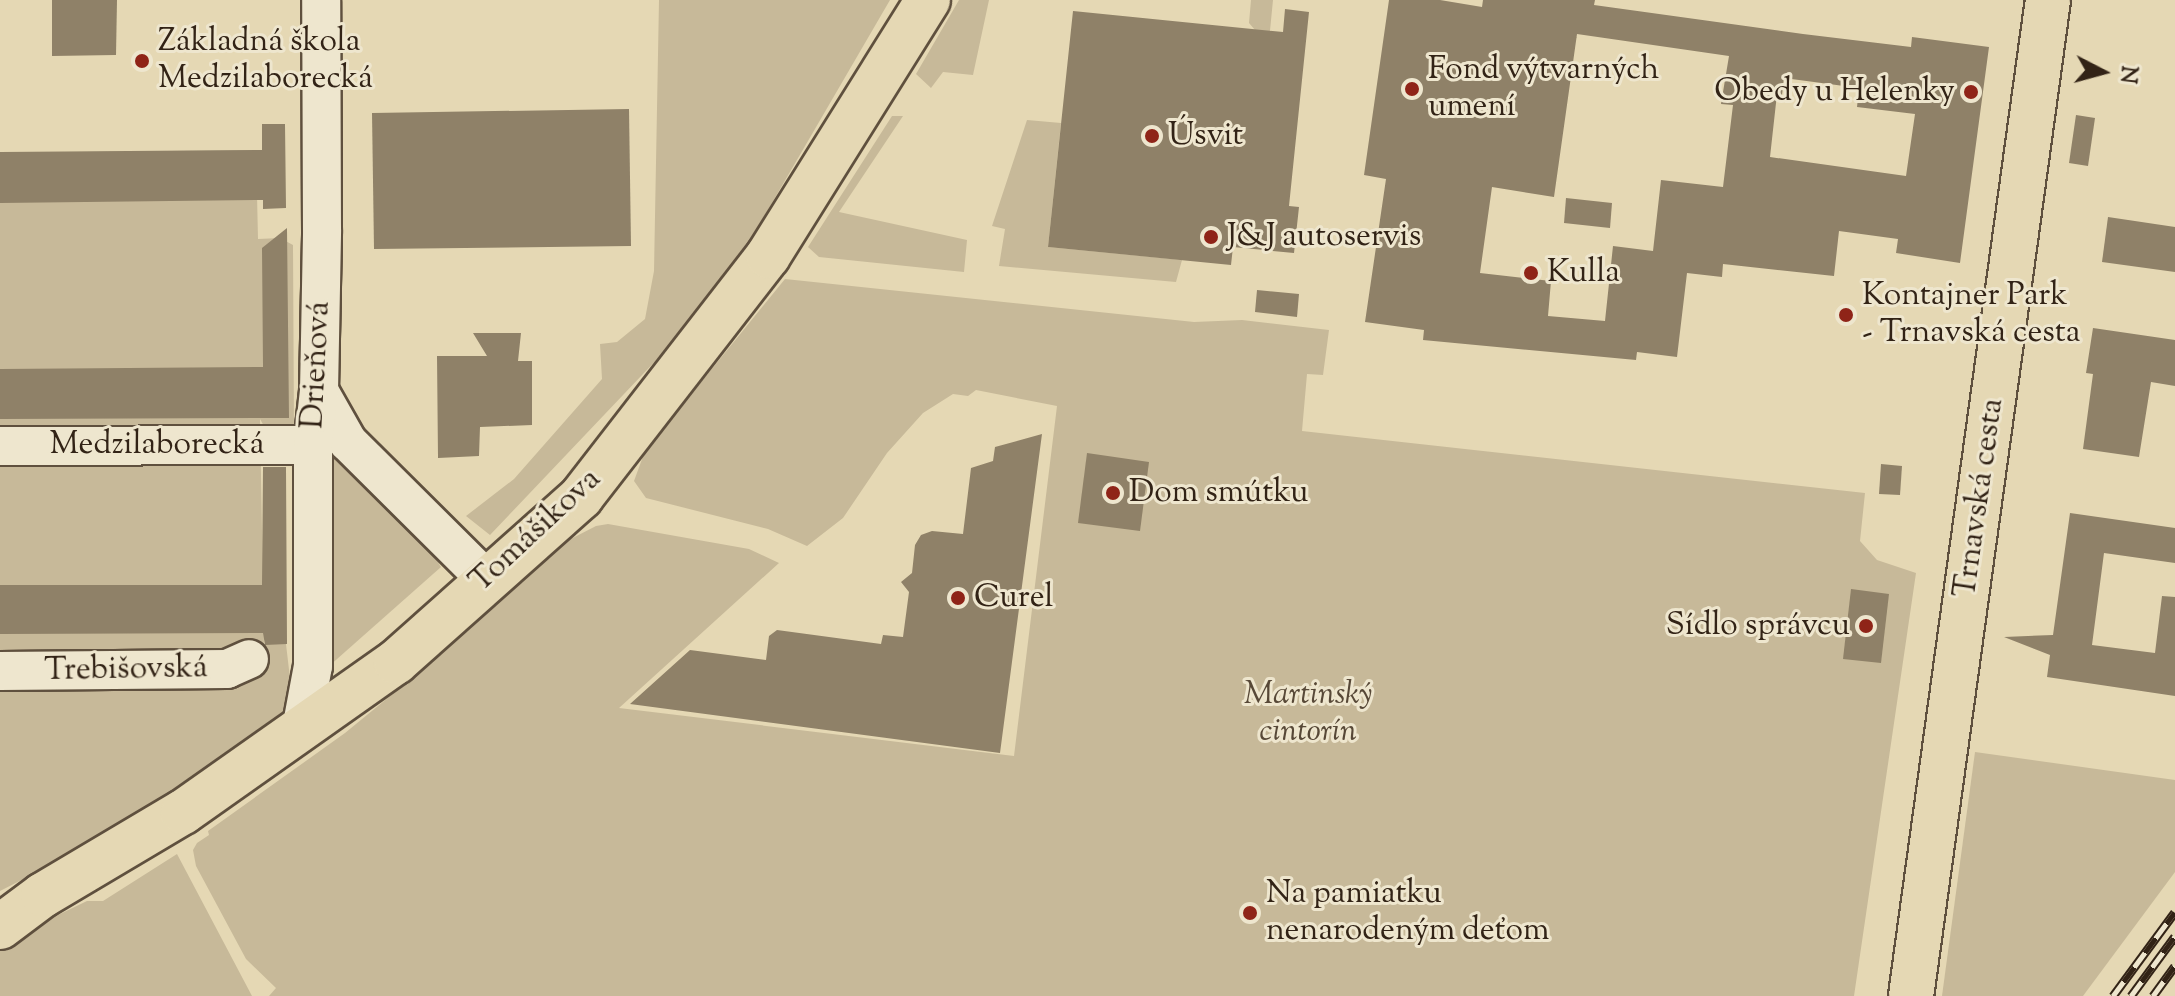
<!DOCTYPE html>
<html>
<head>
<meta charset="utf-8">
<style>
  body { margin:0 }
  #map { position:relative; width:2175px; height:996px; overflow:hidden; background:#e5d8b4; font-family:"Sorts Mill Goudy",serif }
  div>[style] { position:absolute }
  [style*='--x'] { left:calc(var(--x)*1px); top:calc(var(--y)*1px); width:calc(var(--w)*1px); rotate:calc(var(--a)*1deg) }
  .green>* { inset:0; background:#c7b999 }
  .building>* { inset:0; background:#8f8168 }
  .roads { filter:drop-shadow(2px 0 #5f503e) drop-shadow(-2px 0 #5f503e) drop-shadow(0 2px #5f503e) drop-shadow(0 -2px #5f503e) }
  .minor>* { height:38px; margin:-19px; padding:0 19px; transform-origin:19px; border-radius:19px; background:#eee6ce }
  .major>* { height:44px; margin:-22px; padding:0 22px; transform-origin:22px; border-radius:22px; background:#e5d8b4 }
  .rail>* { height:9px; margin-top:-4.5px; transform-origin:0; background:repeating-linear-gradient(90deg,#eee6ce 0 18px,#322316 0 36px); box-sizing:border-box; border-block:2px solid #322316 }
  .dots>* { width:22px; height:22px; translate:-50% -50%; box-sizing:border-box; border:4px solid #eee6ce; border-radius:50% }
  span { translate:-50% -50%; white-space:nowrap; text-align:center; line-height:1.15; -webkit-text-stroke:6px #eee6ce; paint-order:stroke }
  .poi-label { font-size:32px; color:#322316 }
  .left { translate:0 -50%; text-align:left }
  .right { translate:-100% -50%; text-align:right }
  .street-label { font-size:32px; color:#322316 }
  .park-label { font-size:32px; color:#574837; font-style:italic }
  .north { position:absolute; left:2063px; top:32px; width:80px; height:80px; -webkit-text-stroke:6px #eee6ce; paint-order:stroke; rotate:96deg; font-size:22px; font-weight:700; line-height:32px; text-align:center; color:#322316 }
  .north::after { content:''; display:block; margin:auto; width:28px; height:36px; background:#322316; clip-path:polygon(50% 0,100% 100%,50% 72%,0 100%) }
</style>
</head>
<body>
<div id="map">
  <div class="green">
    <div style="clip-path:polygon(659px 0,890px 0,719px 294px,490px 535px,466px 516px,514px 479px,602px 379px,600px 344px,617px 342px,645px 319px,654px 271px)"></div>
    <div style="clip-path:polygon(959px 0,989px 0,973px 75px,943px 72px,931px 88px,916px 74px)"></div>
    <div style="clip-path:polygon(1251px 0,1273px 0,1257px 163px,1255px 30px,1249px 23px)"></div>
    <div style="clip-path:polygon(892px 116px,903px 116px,839px 212px,967px 240px,964px 272px,819px 257px,808px 247px)"></div>
    <div style="clip-path:polygon(1027px 120px,1061px 123px,1048px 247px,1182px 260px,1176px 282px,999px 266px,1005px 229px,992px 226px)"></div>
    <div style="clip-path:polygon(256px 150px,258px 239px,280px 238px,293px 245px,294px 434px,265px 428px,260px 419px,264px 644px,286px 644px,293px 704px,266px 730px,199px 775px,80px 850px,0 891px,0 153px)"></div>
    <div style="clip-path:polygon(785px 279px,1194px 322px,1242px 320px,1329px 330px,1323px 375px,1307px 374px,1302px 431px,1865px 493px,1860px 541px,1877px 560px,1916px 573px,1854px 996px,269px 996px,276px 988px,246px 959px,196px 866px,193px 850px,197px 843px,209px 835px,208px 831px,345px 733px,439px 656px,561px 544px,596px 526px,608px 524px,749px 549px,779px 563px,619px 708px,1014px 756px,1057px 406px,976px 390px,968px 396px,953px 394px,923px 413px,887px 453px,843px 518px,807px 546px,768px 529px,646px 498px,634px 481px,645px 451px)"></div>
    <div style="clip-path:polygon(331px 436px,430px 550px,441px 567px,328px 667px)"></div>
    <div style="clip-path:polygon(1975px 752px,2175px 780px,2175px 872px,2083px 996px,1942px 996px)"></div>
    <div style="clip-path:polygon(177px 854px,252px 996px,0 996px,0 943px,87px 901px,103px 901px)"></div>
  </div>
  <div class="building">
    <div style="clip-path:polygon(52px 0,117px 0,116px 55px,52px 56px)"></div>
    <div style="clip-path:polygon(evenodd,1389px 0,1440px 0,1482px 7px,1483px 0,1595px 0,1594px 5px,1803px 34px,1911px 47px,1912px 37px,1989px 47px,1960px 263px,1896px 253px,1898px 239px,1839px 231px,1834px 276px,1723px 264px,1722px 277px,1687px 273px,1677px 357px,1637px 352px,1636px 360px,1423px 340px,1424px 330px,1365px 322px,1386px 179px,1364px 175px,1389px 0,1577px 34px,1729px 56px,1721px 104px,1733px 105px,1723px 187px,1661px 180px,1653px 251px,1613px 246px,1605px 321px,1548px 316px,1551px 281px,1480px 273px,1492px 187px,1554px 197px,1577px 34px,1389px 0,1784px 78px,1859px 88px,1857px 107px,1915px 114px,1906px 176px,1770px 157px,1777px 94px,1782px 95px,1784px 78px)"></div>
    <div style="clip-path:polygon(1285px 9px,1309px 12px,1289px 206px,1299px 207px,1294px 253px,1233px 247px,1231px 265px,1048px 247px,1073px 11px,1283px 32px)"></div>
    <div style="clip-path:polygon(629px 109px,631px 246px,374px 249px,372px 113px)"></div>
    <div style="clip-path:polygon(2076px 115px,2095px 118px,2088px 166px,2069px 163px)"></div>
    <div style="clip-path:polygon(262px 124px,285px 124px,286px 208px,263px 209px,263px 200px,0 203px,0 152px,262px 150px)"></div>
    <div style="clip-path:polygon(1566px 198px,1612px 203px,1610px 228px,1564px 223px)"></div>
    <div style="clip-path:polygon(2108px 217px,2175px 227px,2175px 272px,2102px 262px)"></div>
    <div style="clip-path:polygon(287px 228px,289px 418px,0 419px,0 369px,263px 367px,262px 248px)"></div>
    <div style="clip-path:polygon(1257px 290px,1299px 294px,1297px 317px,1255px 312px)"></div>
    <div style="clip-path:polygon(2093px 328px,2175px 340px,2175px 386px,2151px 382px,2139px 457px,2083px 449px,2093px 374px,2086px 373px)"></div>
    <div style="clip-path:polygon(473px 333px,521px 333px,518px 361px,532px 361px,532px 425px,480px 427px,479px 456px,438px 458px,437px 356px,487px 356px)"></div>
    <div style="clip-path:polygon(1042px 434px,1000px 753px,630px 704px,690px 650px,766px 660px,769px 636px,777px 630px,881px 644px,883px 635px,903px 637px,909px 592px,901px 582px,912px 573px,915px 545px,921px 535px,932px 531px,963px 534px,971px 468px,993px 461px,995px 447px)"></div>
    <div style="clip-path:polygon(1087px 453px,1149px 462px,1140px 531px,1078px 523px)"></div>
    <div style="clip-path:polygon(1881px 464px,1902px 466px,1900px 495px,1879px 494px)"></div>
    <div style="clip-path:polygon(263px 467px,286px 467px,287px 644px,265px 645px,263px 633px,0 634px,0 585px,262px 585px)"></div>
    <div style="clip-path:polygon(2070px 513px,2175px 528px,2175px 563px,2104px 553px,2092px 645px,2155px 653px,2162px 596px,2175px 597px,2175px 696px,2047px 677px,2050px 655px,2004px 637px,2053px 635px)"></div>
    <div style="clip-path:polygon(1851px 589px,1889px 594px,1881px 663px,1843px 659px)"></div>
  </div>
  <div class="roads">
    <div class="minor">
      <div style="--x:319;--y:391;--w:59;--a:60.4"></div>
      <div style="--x:348;--y:442;--w:194;--a:44.8"></div>
      <div style="--x:0;--y:446;--w:313;--a:-0.2"></div>
      <div style="--x:0;--y:671;--w:227;--a:-0.5"></div>
      <div style="--x:227;--y:669;--w:24;--a:-24"></div>
      <div style="--x:301;--y:730;--w:65;--a:-79.4"></div>
      <div style="--x:313;--y:666;--w:221;--a:-90"></div>
      <div style="--x:313;--y:445;--w:54;--a:-83.7"></div>
      <div style="--x:319;--y:391;--w:161;--a:-88.9"></div>
      <div style="--x:322;--y:230;--w:230;--a:-90.2"></div>
    </div>
    <div class="major">
      <div style="--x:0;--y:927;--w:54;--a:-36.7"></div>
      <div style="--x:43;--y:895;--w:163;--a:-30.7"></div>
      <div style="--x:183;--y:812;--w:261;--a:-35.2"></div>
      <div style="--x:396;--y:662;--w:248;--a:-41.7"></div>
      <div style="--x:581;--y:497;--w:305;--a:-52.2"></div>
      <div style="--x:768;--y:256;--w:302;--a:-58"></div>
      <div style="--x:1911;--y:996;--w:1005;--a:-82.17"></div>
    </div>
  </div>
  <div class="rail">
    <div style="--x:2113;--y:996;--w:104;--a:-53.6"></div>
    <div style="--x:2131;--y:996;--w:74;--a:-53.7"></div>
    <div style="--x:2153;--y:996;--w:37;--a:-54"></div>
  </div>
  <div class="dots">
    <div style="left:142px;top:61px;background:#8f2418"></div>
    <div style="left:1412px;top:89px;background:#8f2418"></div>
    <div style="left:1971px;top:92px;background:#8f2418"></div>
    <div style="left:1152px;top:136px;background:#8f2418"></div>
    <div style="left:1211px;top:237px;background:#8f2418"></div>
    <div style="left:1531px;top:273px;background:#8f2418"></div>
    <div style="left:1846px;top:315px;background:#8f2418"></div>
    <div style="left:1113px;top:493px;background:#8f2418"></div>
    <div style="left:958px;top:598px;background:#8f2418"></div>
    <div style="left:1866px;top:626px;background:#8f2418"></div>
    <div style="left:1250px;top:913px;background:#8f2418"></div>
  </div>
  <div class="poi-label">
    <span class="left" style="left:158px;top:61px">Základná škola<br>Medzilaborecká</span>
    <span class="left" style="left:1428px;top:89px">Fond výtvarných<br>umení</span>
    <span class="right" style="left:1955px;top:92px">Obedy u Helenky</span>
    <span class="left" style="left:1168px;top:136px">Úsvit</span>
    <span class="left" style="left:1227px;top:237px">J&amp;J autoservis</span>
    <span class="left" style="left:1547px;top:273px">Kulla</span>
    <span class="left" style="left:1862px;top:315px">Kontajner Park<br>- Trnavská cesta</span>
    <span class="left" style="left:1129px;top:493px">Dom smútku</span>
    <span class="left" style="left:974px;top:598px">Curel</span>
    <span class="right" style="left:1850px;top:626px">Sídlo správcu</span>
    <span class="left" style="left:1266px;top:913px">Na pamiatku<br>nenarodeným deťom</span>
  </div>
  <div class="street-label">
    <span style="left:317px;top:365px;rotate:-87deg">Drieňová</span>
    <span style="left:157px;top:445px">Medzilaborecká</span>
    <span style="left:1980px;top:498px;rotate:-82deg">Trnavská cesta</span>
    <span style="left:536px;top:531px;rotate:-43deg">Tomášikova</span>
    <span style="left:126px;top:670px;rotate:-1deg">Trebišovská</span>
  </div>
  <div class="park-label">
    <span style="left:1308px;top:714px">Martinský<br>cintorín</span>
  </div>
  <div class="north">N</div>
</div>
</body>
</html>
